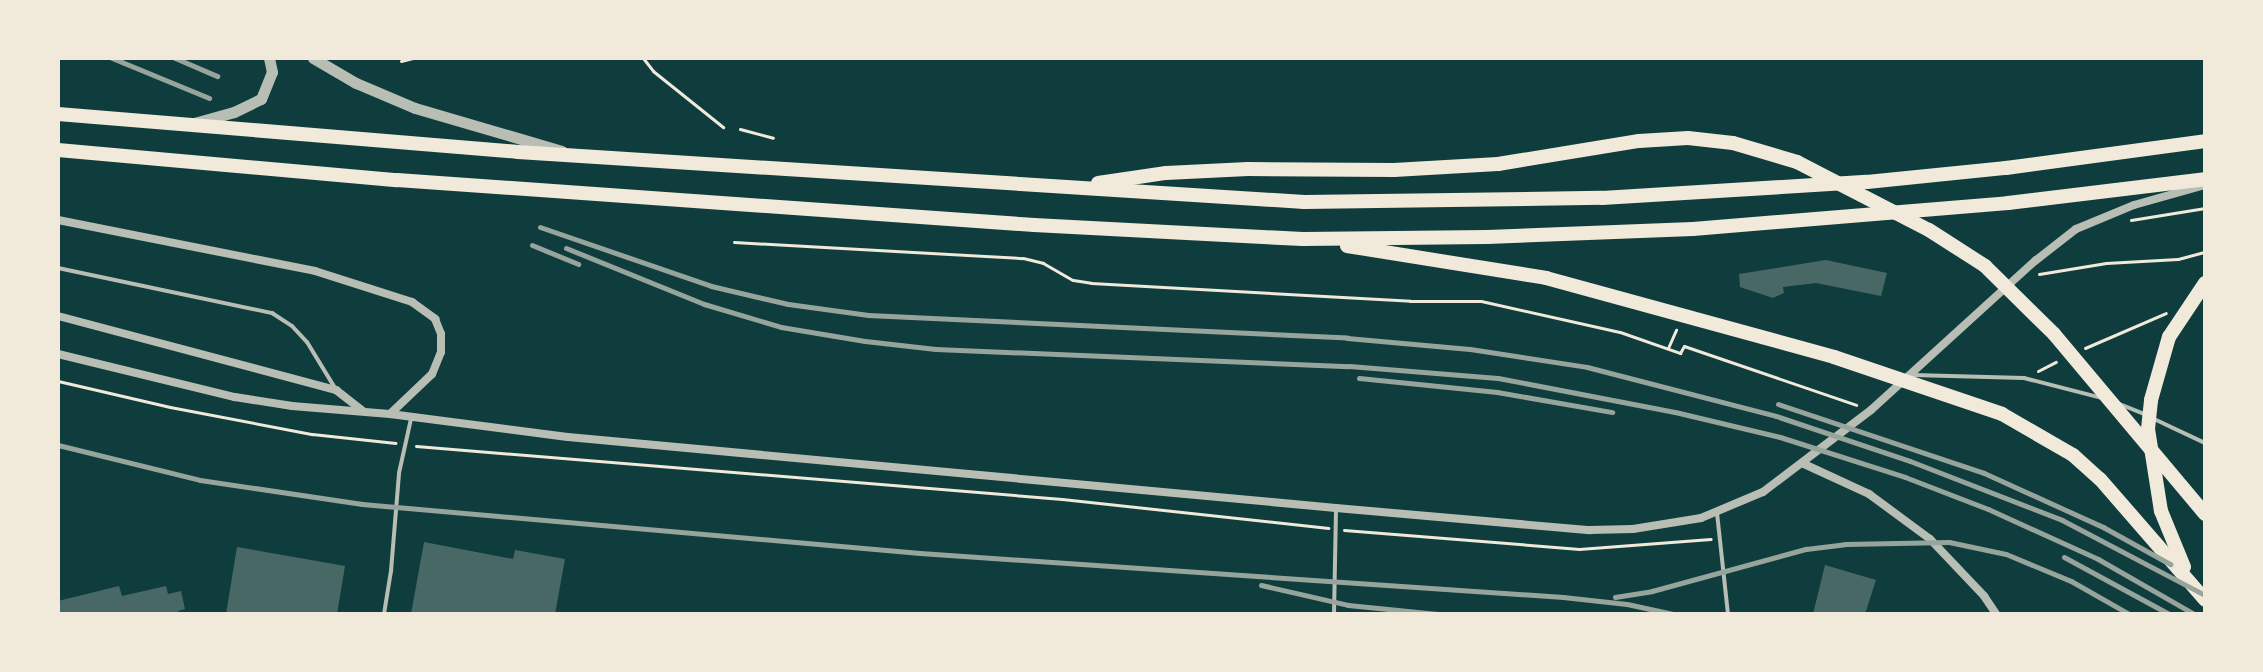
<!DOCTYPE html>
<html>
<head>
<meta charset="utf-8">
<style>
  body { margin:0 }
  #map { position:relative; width:2263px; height:672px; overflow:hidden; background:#0f3d3e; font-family:"PT Sans",sans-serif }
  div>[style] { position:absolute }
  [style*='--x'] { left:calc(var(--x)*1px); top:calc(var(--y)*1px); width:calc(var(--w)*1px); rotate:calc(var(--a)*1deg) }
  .building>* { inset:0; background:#486865 }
  .path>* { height:3px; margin:-1.5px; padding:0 1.5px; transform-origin:1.5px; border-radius:1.5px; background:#f1e9da }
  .service>* { height:4px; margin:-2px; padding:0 2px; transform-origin:2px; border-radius:2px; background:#b8beb3 }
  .minor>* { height:8px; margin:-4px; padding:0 4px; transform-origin:4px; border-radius:4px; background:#b8beb3 }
  .tertiary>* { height:11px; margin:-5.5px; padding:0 5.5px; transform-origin:5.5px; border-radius:5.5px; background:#b8beb3 }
  .primary>* { height:14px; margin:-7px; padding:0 7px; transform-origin:7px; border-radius:7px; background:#f1e9da }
  .rail>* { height:5px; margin:-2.5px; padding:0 2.5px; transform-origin:2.5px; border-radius:2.5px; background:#97a49c }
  span { translate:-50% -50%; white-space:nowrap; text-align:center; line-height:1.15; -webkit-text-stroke:6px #f1e9da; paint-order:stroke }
  .frame { position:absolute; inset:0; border:60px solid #f1e9da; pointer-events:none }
</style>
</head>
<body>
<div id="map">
  <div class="building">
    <div style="clip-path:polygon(1826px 260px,1887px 273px,1881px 296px,1816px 283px,1783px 287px,1784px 293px,1773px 298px,1740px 287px,1739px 274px)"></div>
    <div style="clip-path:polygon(424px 542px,513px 559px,515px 550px,565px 559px,555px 614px,411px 614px)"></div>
    <div style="clip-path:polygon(237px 547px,345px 566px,337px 614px,226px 614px)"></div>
    <div style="clip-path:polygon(1825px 565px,1876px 580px,1865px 614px,1813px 614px)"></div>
    <div style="clip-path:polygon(119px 586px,122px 596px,166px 586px,168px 594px,181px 591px,185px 609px,178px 611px,179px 614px,58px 614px,58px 601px)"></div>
  </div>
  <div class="path">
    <div style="--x:643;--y:58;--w:16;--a:52"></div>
    <div style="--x:653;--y:71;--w:90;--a:38.7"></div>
    <div style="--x:401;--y:61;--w:12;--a:-14"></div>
    <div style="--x:740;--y:129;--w:34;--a:15"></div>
    <div style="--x:2131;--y:220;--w:75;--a:-9.2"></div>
    <div style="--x:734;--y:242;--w:289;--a:3.2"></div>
    <div style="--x:1023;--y:258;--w:21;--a:14"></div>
    <div style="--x:1043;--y:263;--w:34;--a:30"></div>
    <div style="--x:1073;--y:280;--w:18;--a:9"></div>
    <div style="--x:1091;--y:283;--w:320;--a:3.2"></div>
    <div style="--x:1410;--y:301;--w:71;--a:0"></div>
    <div style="--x:1481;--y:301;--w:142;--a:12.6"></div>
    <div style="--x:1620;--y:332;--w:64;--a:19.3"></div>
    <div style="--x:1680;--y:353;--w:8;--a:-60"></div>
    <div style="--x:1684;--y:346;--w:182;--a:18.9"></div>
    <div style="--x:2039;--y:274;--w:68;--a:-9.3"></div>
    <div style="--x:2106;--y:263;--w:72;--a:-3.2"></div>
    <div style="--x:2178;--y:259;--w:28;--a:-15"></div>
    <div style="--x:1668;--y:348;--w:20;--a:-66"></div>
    <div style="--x:2085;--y:348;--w:88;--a:-23.4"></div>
    <div style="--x:2038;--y:371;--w:20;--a:-27"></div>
    <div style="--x:58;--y:381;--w:115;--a:13.1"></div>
    <div style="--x:170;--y:407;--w:145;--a:10.8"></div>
    <div style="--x:312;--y:434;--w:84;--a:6.1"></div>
    <div style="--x:416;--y:446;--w:648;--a:4.69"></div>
    <div style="--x:1062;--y:499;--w:268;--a:6.2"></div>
    <div style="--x:1344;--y:530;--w:236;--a:4.6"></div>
    <div style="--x:1579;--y:549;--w:132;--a:-4.3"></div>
  </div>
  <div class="service">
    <div style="--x:58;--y:268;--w:219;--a:11.9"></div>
    <div style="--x:272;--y:313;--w:24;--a:33"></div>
    <div style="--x:292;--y:326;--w:22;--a:47"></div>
    <div style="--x:307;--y:342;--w:54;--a:58.7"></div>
    <div style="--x:1913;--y:375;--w:111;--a:1.5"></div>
    <div style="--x:2024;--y:378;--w:81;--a:14.4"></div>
    <div style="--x:2117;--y:403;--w:31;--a:22"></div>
    <div style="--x:2154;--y:419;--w:56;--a:25.2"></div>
    <div style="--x:1717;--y:513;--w:102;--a:83.8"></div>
    <div style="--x:384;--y:614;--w:44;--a:-80.8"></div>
    <div style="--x:391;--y:571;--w:98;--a:-85.3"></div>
    <div style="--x:399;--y:473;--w:55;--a:-77.5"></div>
    <div style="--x:1334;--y:614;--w:106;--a:-88.9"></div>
  </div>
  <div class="minor">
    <div style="--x:58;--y:220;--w:262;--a:11.2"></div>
    <div style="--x:315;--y:271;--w:102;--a:17.7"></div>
    <div style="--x:412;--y:302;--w:29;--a:36"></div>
    <div style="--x:435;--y:319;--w:16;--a:68"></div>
    <div style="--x:441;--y:334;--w:18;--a:90"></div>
    <div style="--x:441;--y:352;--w:24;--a:112"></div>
    <div style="--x:432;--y:374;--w:58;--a:136.4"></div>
    <div style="--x:58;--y:316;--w:288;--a:14.9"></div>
    <div style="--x:336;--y:390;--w:34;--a:38"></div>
    <div style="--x:58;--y:354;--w:182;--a:13.7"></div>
    <div style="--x:235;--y:397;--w:58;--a:9"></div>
    <div style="--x:292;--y:406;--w:98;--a:4.7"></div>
    <div style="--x:390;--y:414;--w:179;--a:7.4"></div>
    <div style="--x:568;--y:437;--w:771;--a:5.28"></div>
    <div style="--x:1336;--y:508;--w:255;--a:5"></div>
    <div style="--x:1590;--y:530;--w:43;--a:-1.3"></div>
    <div style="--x:1633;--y:529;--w:69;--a:-9.2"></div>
    <div style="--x:1701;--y:518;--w:67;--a:-22.8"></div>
    <div style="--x:1763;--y:492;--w:136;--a:-37.2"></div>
    <div style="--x:1871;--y:410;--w:222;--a:-42.3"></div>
    <div style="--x:2035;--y:261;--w:52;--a:-38"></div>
    <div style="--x:2076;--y:229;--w:63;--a:-22.5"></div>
    <div style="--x:2134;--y:205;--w:74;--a:-15.7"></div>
    <div style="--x:1804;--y:464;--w:72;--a:24.8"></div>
    <div style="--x:1869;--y:494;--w:76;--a:36.4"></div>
    <div style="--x:1930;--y:539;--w:79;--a:46.5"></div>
    <div style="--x:1984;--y:596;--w:22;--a:56"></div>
  </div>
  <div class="tertiary">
    <div style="--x:313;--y:58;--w:50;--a:30.2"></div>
    <div style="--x:356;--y:83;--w:64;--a:23"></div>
    <div style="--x:415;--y:108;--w:153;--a:16.3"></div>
    <div style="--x:194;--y:123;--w:41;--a:-15.4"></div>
    <div style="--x:234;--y:112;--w:30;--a:-26"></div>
    <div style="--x:261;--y:99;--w:29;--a:-68"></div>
    <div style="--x:272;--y:72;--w:14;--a:-102"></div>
  </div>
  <div class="primary">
    <div style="--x:58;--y:114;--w:462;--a:4.7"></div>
    <div style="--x:518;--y:152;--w:788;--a:3.64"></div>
    <div style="--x:1304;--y:202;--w:298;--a:-0.8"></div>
    <div style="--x:1602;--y:198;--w:265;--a:-3.5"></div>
    <div style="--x:1867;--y:182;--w:140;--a:-5.8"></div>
    <div style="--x:2006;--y:168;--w:201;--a:-7.7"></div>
    <div style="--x:58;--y:150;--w:340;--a:5.1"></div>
    <div style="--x:397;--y:180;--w:639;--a:4.04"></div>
    <div style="--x:1034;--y:225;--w:269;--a:3"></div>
    <div style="--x:1303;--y:239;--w:184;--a:-0.6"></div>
    <div style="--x:1487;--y:237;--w:206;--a:-2.2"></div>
    <div style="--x:1693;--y:229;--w:316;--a:-4.7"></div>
    <div style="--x:2008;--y:203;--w:198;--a:-6.9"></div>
    <div style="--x:1098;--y:183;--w:69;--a:-8.4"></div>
    <div style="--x:1166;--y:173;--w:82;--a:-2.8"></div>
    <div style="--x:1248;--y:169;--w:146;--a:0.4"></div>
    <div style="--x:1394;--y:170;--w:104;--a:-3.3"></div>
    <div style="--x:1498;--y:164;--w:143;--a:-9.3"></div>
    <div style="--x:1639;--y:141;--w:49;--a:-3.5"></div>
    <div style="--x:1688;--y:138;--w:45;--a:6.3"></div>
    <div style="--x:1733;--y:143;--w:67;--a:16.5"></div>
    <div style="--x:1797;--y:162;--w:148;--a:27.3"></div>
    <div style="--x:1929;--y:230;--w:67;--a:32.7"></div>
    <div style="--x:1985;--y:266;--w:97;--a:44.6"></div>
    <div style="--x:2054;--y:334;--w:235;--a:50"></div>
    <div style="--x:1347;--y:246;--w:202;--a:9.1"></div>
    <div style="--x:1546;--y:278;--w:299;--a:15.3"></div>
    <div style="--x:1834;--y:357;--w:177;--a:18.7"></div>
    <div style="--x:2002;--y:414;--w:82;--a:30"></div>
    <div style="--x:2073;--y:455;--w:36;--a:42"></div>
    <div style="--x:2100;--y:479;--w:160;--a:49"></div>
    <div style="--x:2184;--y:567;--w:61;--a:-112.3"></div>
    <div style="--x:2161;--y:511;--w:83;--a:-99"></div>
    <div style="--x:2148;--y:429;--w:29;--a:-84"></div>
    <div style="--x:2151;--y:400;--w:66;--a:-74.1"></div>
    <div style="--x:2169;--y:337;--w:65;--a:-56.3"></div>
  </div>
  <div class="rail">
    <div style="--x:112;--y:58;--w:105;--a:22.4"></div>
    <div style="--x:175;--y:58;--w:46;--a:23.2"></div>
    <div style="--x:540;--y:227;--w:181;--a:19"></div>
    <div style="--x:711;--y:286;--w:79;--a:13.2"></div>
    <div style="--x:788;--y:304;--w:81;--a:7.8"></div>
    <div style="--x:868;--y:315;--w:480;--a:2.7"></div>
    <div style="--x:1347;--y:338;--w:123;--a:5.1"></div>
    <div style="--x:1470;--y:349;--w:118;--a:8.7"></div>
    <div style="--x:1587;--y:367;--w:195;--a:14.5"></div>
    <div style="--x:1776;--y:416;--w:141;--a:18.6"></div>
    <div style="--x:1910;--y:461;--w:163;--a:21.2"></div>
    <div style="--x:2062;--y:520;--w:161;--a:27.7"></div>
    <div style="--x:532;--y:245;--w:50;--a:22.4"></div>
    <div style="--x:566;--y:248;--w:149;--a:22.1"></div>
    <div style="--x:704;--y:304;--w:80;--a:16.6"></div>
    <div style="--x:781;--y:327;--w:85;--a:9.5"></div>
    <div style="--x:865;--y:341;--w:71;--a:6.4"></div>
    <div style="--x:936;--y:349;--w:413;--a:2.4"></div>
    <div style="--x:1349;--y:366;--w:149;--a:4.6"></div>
    <div style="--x:1498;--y:378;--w:180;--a:10.9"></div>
    <div style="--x:1675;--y:412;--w:108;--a:13.4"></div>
    <div style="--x:1780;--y:437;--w:131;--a:17.7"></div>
    <div style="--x:1905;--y:477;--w:89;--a:21.1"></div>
    <div style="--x:1988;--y:509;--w:121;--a:24.4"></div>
    <div style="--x:2098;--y:559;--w:111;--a:29.8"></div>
    <div style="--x:1359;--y:378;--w:139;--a:5.8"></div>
    <div style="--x:1497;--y:392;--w:117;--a:9.9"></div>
    <div style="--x:1778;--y:404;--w:217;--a:18.5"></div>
    <div style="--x:1984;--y:473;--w:131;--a:24.4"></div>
    <div style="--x:2103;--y:527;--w:77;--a:28.9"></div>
    <div style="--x:58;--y:445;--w:146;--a:13.8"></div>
    <div style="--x:200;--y:480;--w:164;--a:8.4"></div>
    <div style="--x:362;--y:504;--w:560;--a:5.02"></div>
    <div style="--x:920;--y:553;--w:645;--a:3.91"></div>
    <div style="--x:1563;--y:597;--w:64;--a:6.2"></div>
    <div style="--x:1627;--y:604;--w:47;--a:12.3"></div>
    <div style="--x:2064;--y:557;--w:119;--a:28.5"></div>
    <div style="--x:1261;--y:585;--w:89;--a:12.9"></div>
    <div style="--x:1348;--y:605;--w:90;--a:5.7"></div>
    <div style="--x:1615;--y:597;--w:37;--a:-9"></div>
    <div style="--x:1652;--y:591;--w:160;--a:-15.3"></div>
    <div style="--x:1806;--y:549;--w:39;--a:-7"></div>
    <div style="--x:1845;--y:544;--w:104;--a:-1.1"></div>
    <div style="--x:1949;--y:542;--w:58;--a:11.9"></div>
    <div style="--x:2006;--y:554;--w:70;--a:22.6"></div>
    <div style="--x:2071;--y:581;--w:67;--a:29.6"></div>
  </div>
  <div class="frame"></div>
</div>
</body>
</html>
